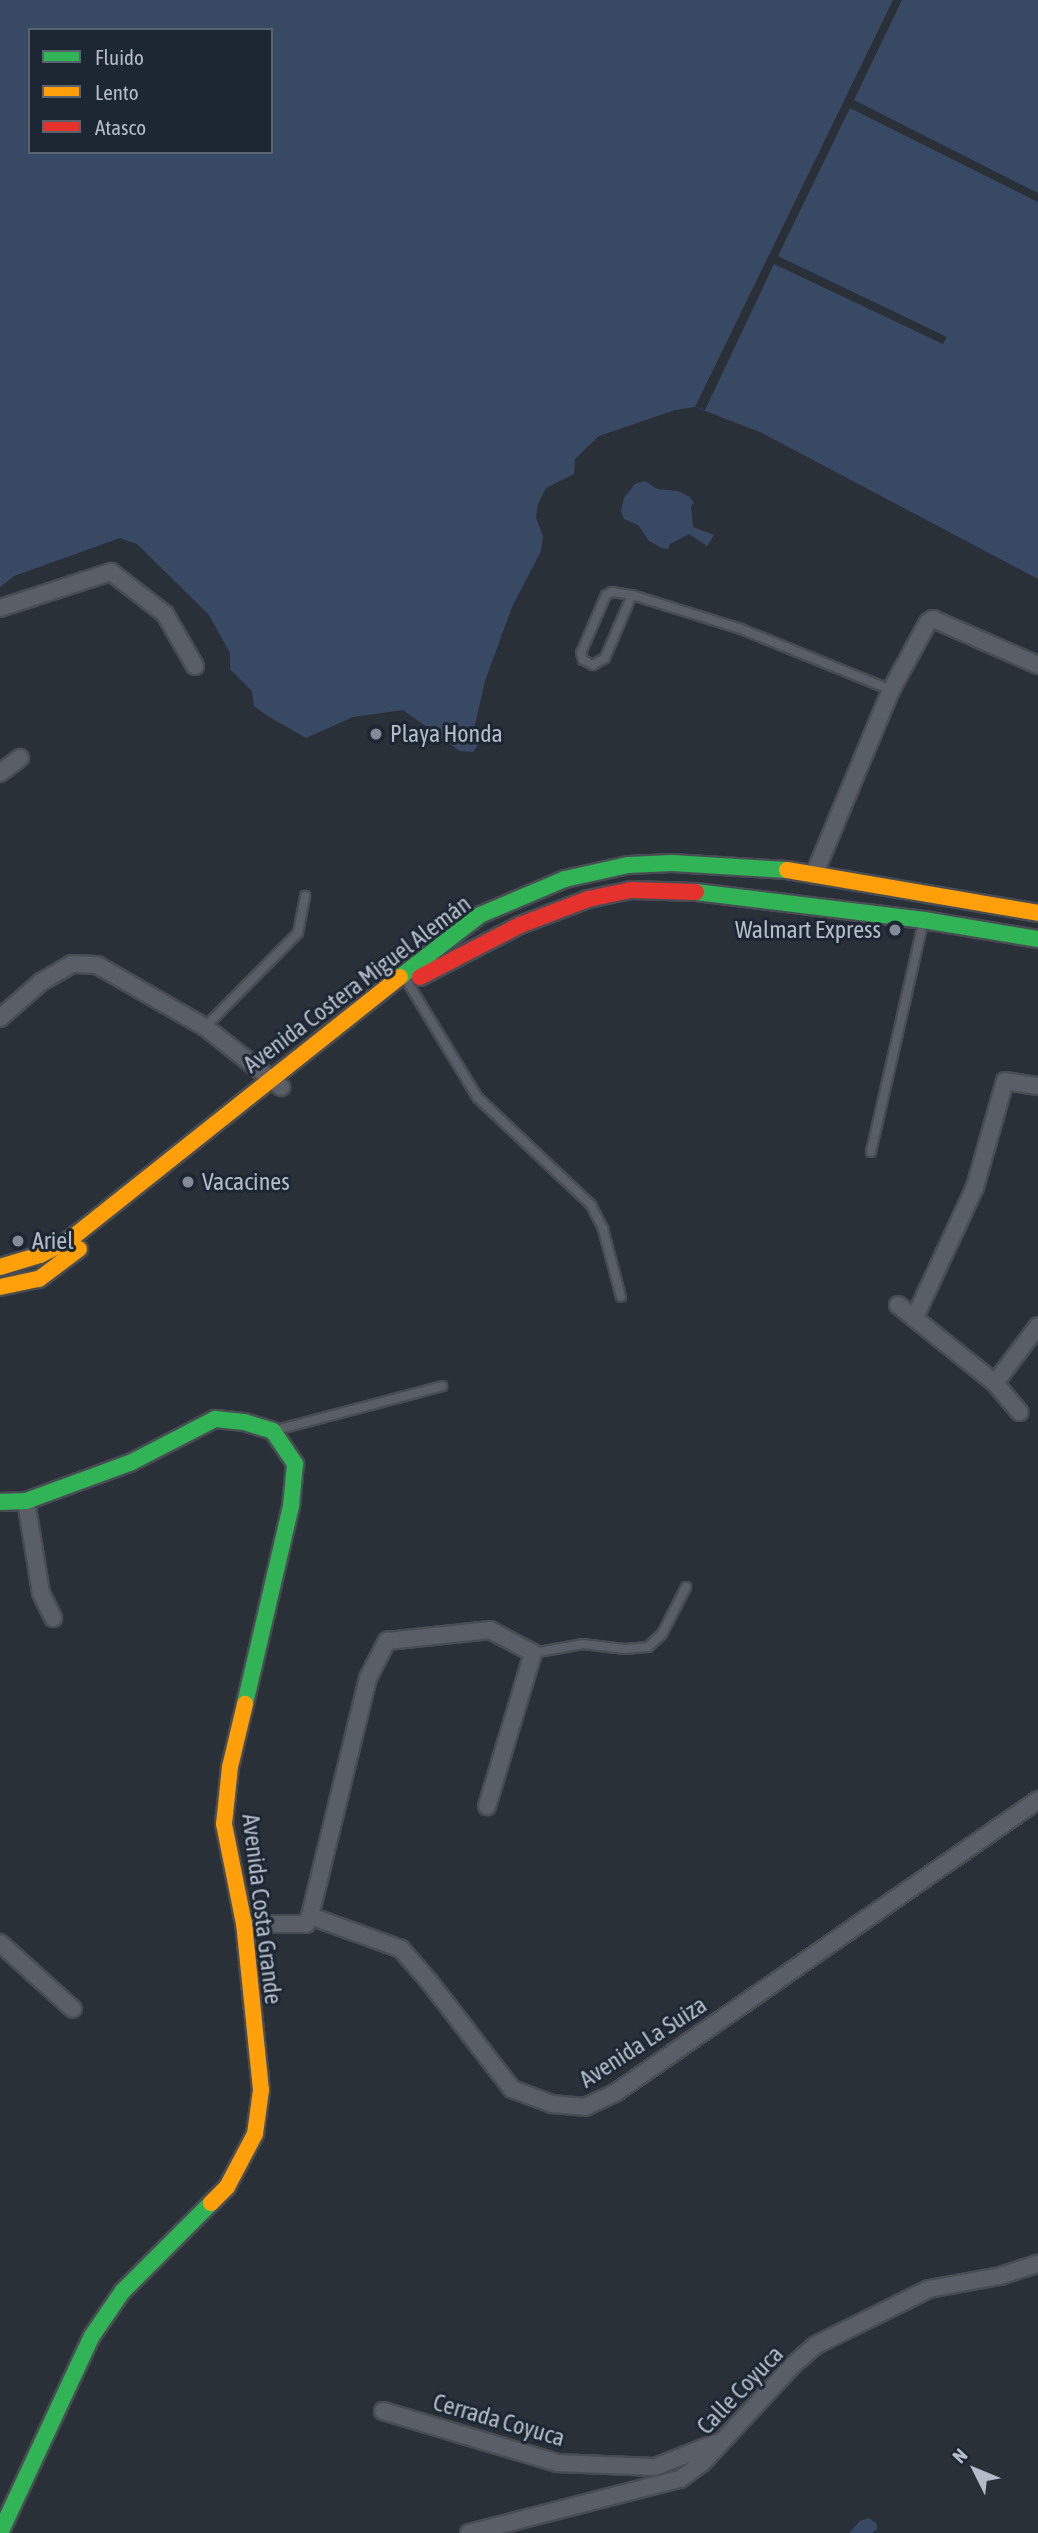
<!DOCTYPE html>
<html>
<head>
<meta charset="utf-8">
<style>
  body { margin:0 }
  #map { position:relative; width:1038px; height:2533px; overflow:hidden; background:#2a3038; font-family:"Asap Condensed",sans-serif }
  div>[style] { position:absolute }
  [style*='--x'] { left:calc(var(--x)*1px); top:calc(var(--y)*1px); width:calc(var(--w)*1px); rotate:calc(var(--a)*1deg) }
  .water>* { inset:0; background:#384963 }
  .pier>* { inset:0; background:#2a3038 }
  .roads { filter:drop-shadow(2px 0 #484c53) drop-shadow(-2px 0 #484c53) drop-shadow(0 2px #484c53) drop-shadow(0 -2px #484c53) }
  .lane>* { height:8px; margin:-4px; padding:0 4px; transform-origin:4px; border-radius:4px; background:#5a5e66 }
  .street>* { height:16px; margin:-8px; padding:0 8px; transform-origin:8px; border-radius:8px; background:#5a5e66 }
  .fast>* { height:16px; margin:-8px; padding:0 8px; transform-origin:8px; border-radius:8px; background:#30b455 }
  .slow>* { height:16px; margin:-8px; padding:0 8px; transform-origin:8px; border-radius:8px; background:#ff9f0a }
  .jam>* { height:16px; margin:-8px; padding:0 8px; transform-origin:8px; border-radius:8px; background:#e5322d }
  .dots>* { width:19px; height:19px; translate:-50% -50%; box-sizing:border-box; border:4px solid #1d2633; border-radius:50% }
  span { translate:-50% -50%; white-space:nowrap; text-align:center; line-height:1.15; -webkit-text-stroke:6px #1d2633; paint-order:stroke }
  .poi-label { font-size:24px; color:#b4bcc9 }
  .left { translate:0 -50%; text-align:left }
  .right { translate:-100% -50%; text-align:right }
  .street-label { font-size:24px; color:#b4bcc9 }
  .legend { position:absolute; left:28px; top:28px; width:245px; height:126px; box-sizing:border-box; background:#1d2633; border:2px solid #59626f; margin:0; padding:9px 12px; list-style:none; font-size:21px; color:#b4bcc9 }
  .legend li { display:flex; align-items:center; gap:14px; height:35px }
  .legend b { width:35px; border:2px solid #59626f }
  .north { position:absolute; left:940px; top:2435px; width:70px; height:70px; -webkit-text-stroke:5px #1d2633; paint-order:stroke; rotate:313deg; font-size:19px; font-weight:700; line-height:28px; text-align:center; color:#b4bcc9 }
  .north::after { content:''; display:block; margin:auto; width:24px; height:32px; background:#b4bcc9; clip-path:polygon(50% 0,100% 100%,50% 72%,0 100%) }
</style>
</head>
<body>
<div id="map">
  <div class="water">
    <div style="clip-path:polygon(evenodd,0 0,1038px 0,1038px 579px,762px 433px,695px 407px,675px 410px,599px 436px,575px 459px,574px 474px,546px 488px,538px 504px,536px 518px,543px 536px,541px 551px,512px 607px,485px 681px,474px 729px,480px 742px,473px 752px,460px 751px,403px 710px,353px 717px,306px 738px,266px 715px,254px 706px,252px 691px,230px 669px,230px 653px,209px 615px,137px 544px,120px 538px,14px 576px,0 587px,0 0,30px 30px,271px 30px,271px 152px,30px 152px,30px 30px)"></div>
    <div style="clip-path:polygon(645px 481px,657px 489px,678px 491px,690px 497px,694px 503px,691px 506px,693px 527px,714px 535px,707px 546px,689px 534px,670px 544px,668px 549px,662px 548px,649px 541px,638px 525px,624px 519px,621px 511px,624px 498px,635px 484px)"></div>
    <div style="clip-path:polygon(869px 2518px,877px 2524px,877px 2529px,872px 2533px,849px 2533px,860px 2521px)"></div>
  </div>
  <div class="pier">
    <div style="clip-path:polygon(893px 0,902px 0,854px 100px,1038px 193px,1038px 202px,850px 108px,778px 256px,947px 337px,943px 344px,774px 264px,705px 410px,695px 407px)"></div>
  </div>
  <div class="roads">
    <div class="lane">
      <div style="--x:632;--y:595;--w:69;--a:113.2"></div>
      <div style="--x:605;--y:658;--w:14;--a:150"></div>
      <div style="--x:593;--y:665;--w:11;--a:-153"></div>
      <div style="--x:583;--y:660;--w:7;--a:-106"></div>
      <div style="--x:581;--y:653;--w:63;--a:-66.7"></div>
      <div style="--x:606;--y:595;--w:7;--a:-27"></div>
      <div style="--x:612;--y:592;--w:20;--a:9"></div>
      <div style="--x:632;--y:595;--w:114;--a:17.3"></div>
      <div style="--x:741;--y:629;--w:162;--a:22.1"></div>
      <div style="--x:408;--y:983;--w:135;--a:58.7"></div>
      <div style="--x:478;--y:1098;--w:156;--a:43.4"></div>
      <div style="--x:591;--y:1205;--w:27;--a:63"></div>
      <div style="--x:603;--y:1229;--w:70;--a:75.2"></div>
      <div style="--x:205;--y:1027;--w:132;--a:-45.3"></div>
      <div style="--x:298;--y:933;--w:38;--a:-79"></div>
      <div style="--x:871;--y:1152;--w:235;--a:-77.2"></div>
      <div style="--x:276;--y:1430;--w:172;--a:-14.8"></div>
      <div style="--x:533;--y:1653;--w:51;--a:-10.2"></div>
      <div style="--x:583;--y:1644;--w:42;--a:6.8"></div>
      <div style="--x:625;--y:1649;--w:23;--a:-5"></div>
      <div style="--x:648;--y:1647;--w:19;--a:-43"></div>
      <div style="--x:662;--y:1634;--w:53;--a:-62.9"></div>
    </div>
    <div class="street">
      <div style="--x:0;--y:608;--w:117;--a:-18"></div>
      <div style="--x:111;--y:572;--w:68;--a:37.9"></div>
      <div style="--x:165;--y:614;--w:60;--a:60"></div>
      <div style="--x:0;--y:773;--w:25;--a:-37"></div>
      <div style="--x:814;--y:875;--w:200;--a:-67.4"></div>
      <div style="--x:891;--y:690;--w:77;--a:-61.4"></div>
      <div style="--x:928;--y:622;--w:6;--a:-31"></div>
      <div style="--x:933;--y:619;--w:115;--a:23.7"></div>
      <div style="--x:0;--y:1018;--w:55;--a:-41.3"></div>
      <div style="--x:41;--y:982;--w:36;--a:-30"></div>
      <div style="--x:72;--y:964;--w:25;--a:2"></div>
      <div style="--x:97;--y:965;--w:125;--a:29.9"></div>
      <div style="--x:205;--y:1027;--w:97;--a:38.3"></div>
      <div style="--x:898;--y:1305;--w:124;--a:38.8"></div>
      <div style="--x:995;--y:1383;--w:38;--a:50"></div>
      <div style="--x:915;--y:1317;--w:143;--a:-65.2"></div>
      <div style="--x:975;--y:1187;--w:110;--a:-74.2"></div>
      <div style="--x:1005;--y:1081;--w:33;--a:9"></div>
      <div style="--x:995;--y:1383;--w:71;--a:-53"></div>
      <div style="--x:26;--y:1501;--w:93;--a:80.7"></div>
      <div style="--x:41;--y:1593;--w:28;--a:64"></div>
      <div style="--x:310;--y:1916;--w:245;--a:-76.3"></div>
      <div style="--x:368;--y:1678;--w:42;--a:-62.8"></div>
      <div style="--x:387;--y:1641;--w:104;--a:-6.1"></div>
      <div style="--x:490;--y:1630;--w:49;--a:28.1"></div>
      <div style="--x:533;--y:1653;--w:160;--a:106.7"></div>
      <div style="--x:244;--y:1924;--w:62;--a:0"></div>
      <div style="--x:306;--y:1924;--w:9;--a:-63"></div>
      <div style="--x:310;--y:1916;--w:97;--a:19.9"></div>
      <div style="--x:401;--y:1949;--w:41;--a:48.9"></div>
      <div style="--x:428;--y:1980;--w:138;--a:52.4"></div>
      <div style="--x:512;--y:2089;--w:43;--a:20.6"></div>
      <div style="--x:552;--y:2104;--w:33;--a:5"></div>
      <div style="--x:585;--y:2107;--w:33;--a:-25"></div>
      <div style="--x:615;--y:2093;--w:515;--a:-34.71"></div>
      <div style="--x:0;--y:1943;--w:98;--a:42.1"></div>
      <div style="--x:383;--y:2411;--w:182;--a:16.6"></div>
      <div style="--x:557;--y:2463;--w:98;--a:2.3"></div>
      <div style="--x:655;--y:2467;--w:66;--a:-21.5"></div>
      <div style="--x:469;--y:2533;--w:218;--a:-14.4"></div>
      <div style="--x:680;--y:2479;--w:27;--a:-36"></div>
      <div style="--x:702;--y:2463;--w:134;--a:-47.1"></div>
      <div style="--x:793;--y:2365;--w:30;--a:-41"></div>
      <div style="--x:816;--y:2345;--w:126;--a:-26.4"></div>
      <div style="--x:929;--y:2289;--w:72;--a:-10.4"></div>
      <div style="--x:1000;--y:2276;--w:40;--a:-18"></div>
    </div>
    <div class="fast">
      <div style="--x:696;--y:892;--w:230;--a:7"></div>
      <div style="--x:924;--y:920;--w:116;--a:9.5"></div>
      <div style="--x:400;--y:977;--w:101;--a:-37.8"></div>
      <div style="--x:480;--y:915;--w:92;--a:-23"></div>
      <div style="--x:565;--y:879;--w:65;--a:-12.5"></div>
      <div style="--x:628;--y:865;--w:44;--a:-2.6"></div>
      <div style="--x:672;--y:863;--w:115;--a:3.5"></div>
      <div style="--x:0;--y:1502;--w:26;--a:-2"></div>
      <div style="--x:26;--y:1501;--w:111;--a:-20.1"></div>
      <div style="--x:130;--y:1463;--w:96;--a:-27.4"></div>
      <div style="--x:215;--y:1419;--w:29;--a:6"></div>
      <div style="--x:244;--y:1422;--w:30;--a:17"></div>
      <div style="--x:273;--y:1431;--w:40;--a:56"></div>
      <div style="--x:295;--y:1464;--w:42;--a:95.4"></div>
      <div style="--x:291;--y:1506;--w:203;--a:103.1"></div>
      <div style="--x:0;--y:2533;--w:217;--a:-65"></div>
      <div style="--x:92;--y:2336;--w:53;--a:-55.7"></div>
      <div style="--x:122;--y:2292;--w:126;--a:-45"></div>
    </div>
    <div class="slow">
      <div style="--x:787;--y:870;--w:255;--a:9.7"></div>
      <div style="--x:0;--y:1267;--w:42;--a:-16.7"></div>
      <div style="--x:40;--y:1255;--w:31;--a:-27"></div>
      <div style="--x:68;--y:1241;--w:424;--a:-38.5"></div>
      <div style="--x:0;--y:1287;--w:40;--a:-12"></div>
      <div style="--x:39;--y:1279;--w:50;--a:-36.9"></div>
      <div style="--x:211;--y:2203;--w:23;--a:-45"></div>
      <div style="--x:227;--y:2187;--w:60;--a:-62.2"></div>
      <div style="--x:255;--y:2134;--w:44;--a:-82.2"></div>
      <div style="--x:261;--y:2090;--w:167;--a:-95.8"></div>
      <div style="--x:244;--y:1924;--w:102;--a:-101.3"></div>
      <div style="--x:224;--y:1824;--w:57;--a:-84"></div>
      <div style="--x:230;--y:1767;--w:65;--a:-76.6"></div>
    </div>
    <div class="jam">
      <div style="--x:420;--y:977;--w:113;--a:-27.5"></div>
      <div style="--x:520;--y:925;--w:73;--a:-20.9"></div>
      <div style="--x:588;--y:899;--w:44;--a:-11.8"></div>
      <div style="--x:631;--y:890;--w:65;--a:1.8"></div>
    </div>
  </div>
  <div class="dots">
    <div style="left:376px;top:734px;background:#848b96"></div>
    <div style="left:895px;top:930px;background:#848b96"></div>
    <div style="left:188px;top:1182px;background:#848b96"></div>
    <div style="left:18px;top:1241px;background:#848b96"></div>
  </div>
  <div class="poi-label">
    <span class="left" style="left:390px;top:734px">Playa Honda</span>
    <span class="right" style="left:881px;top:930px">Walmart Express</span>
    <span class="left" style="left:202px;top:1182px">Vacacines</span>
    <span class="left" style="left:32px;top:1241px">Ariel</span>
  </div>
  <div class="street-label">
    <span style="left:357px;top:984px;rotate:-37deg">Avenida Costera Miguel Alemán</span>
    <span style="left:262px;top:1909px;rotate:83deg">Avenida Costa Grande</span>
    <span style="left:643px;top:2042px;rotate:-33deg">Avenida La Suiza</span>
    <span style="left:740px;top:2390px;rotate:-46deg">Calle Coyuca</span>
    <span style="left:499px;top:2420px;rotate:16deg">Cerrada Coyuca</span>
  </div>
  <ul class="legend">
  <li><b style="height:9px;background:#30b455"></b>Fluido</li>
  <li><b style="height:9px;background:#ff9f0a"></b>Lento</li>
  <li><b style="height:9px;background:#e5322d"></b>Atasco</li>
  </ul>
  <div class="north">N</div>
</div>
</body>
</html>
